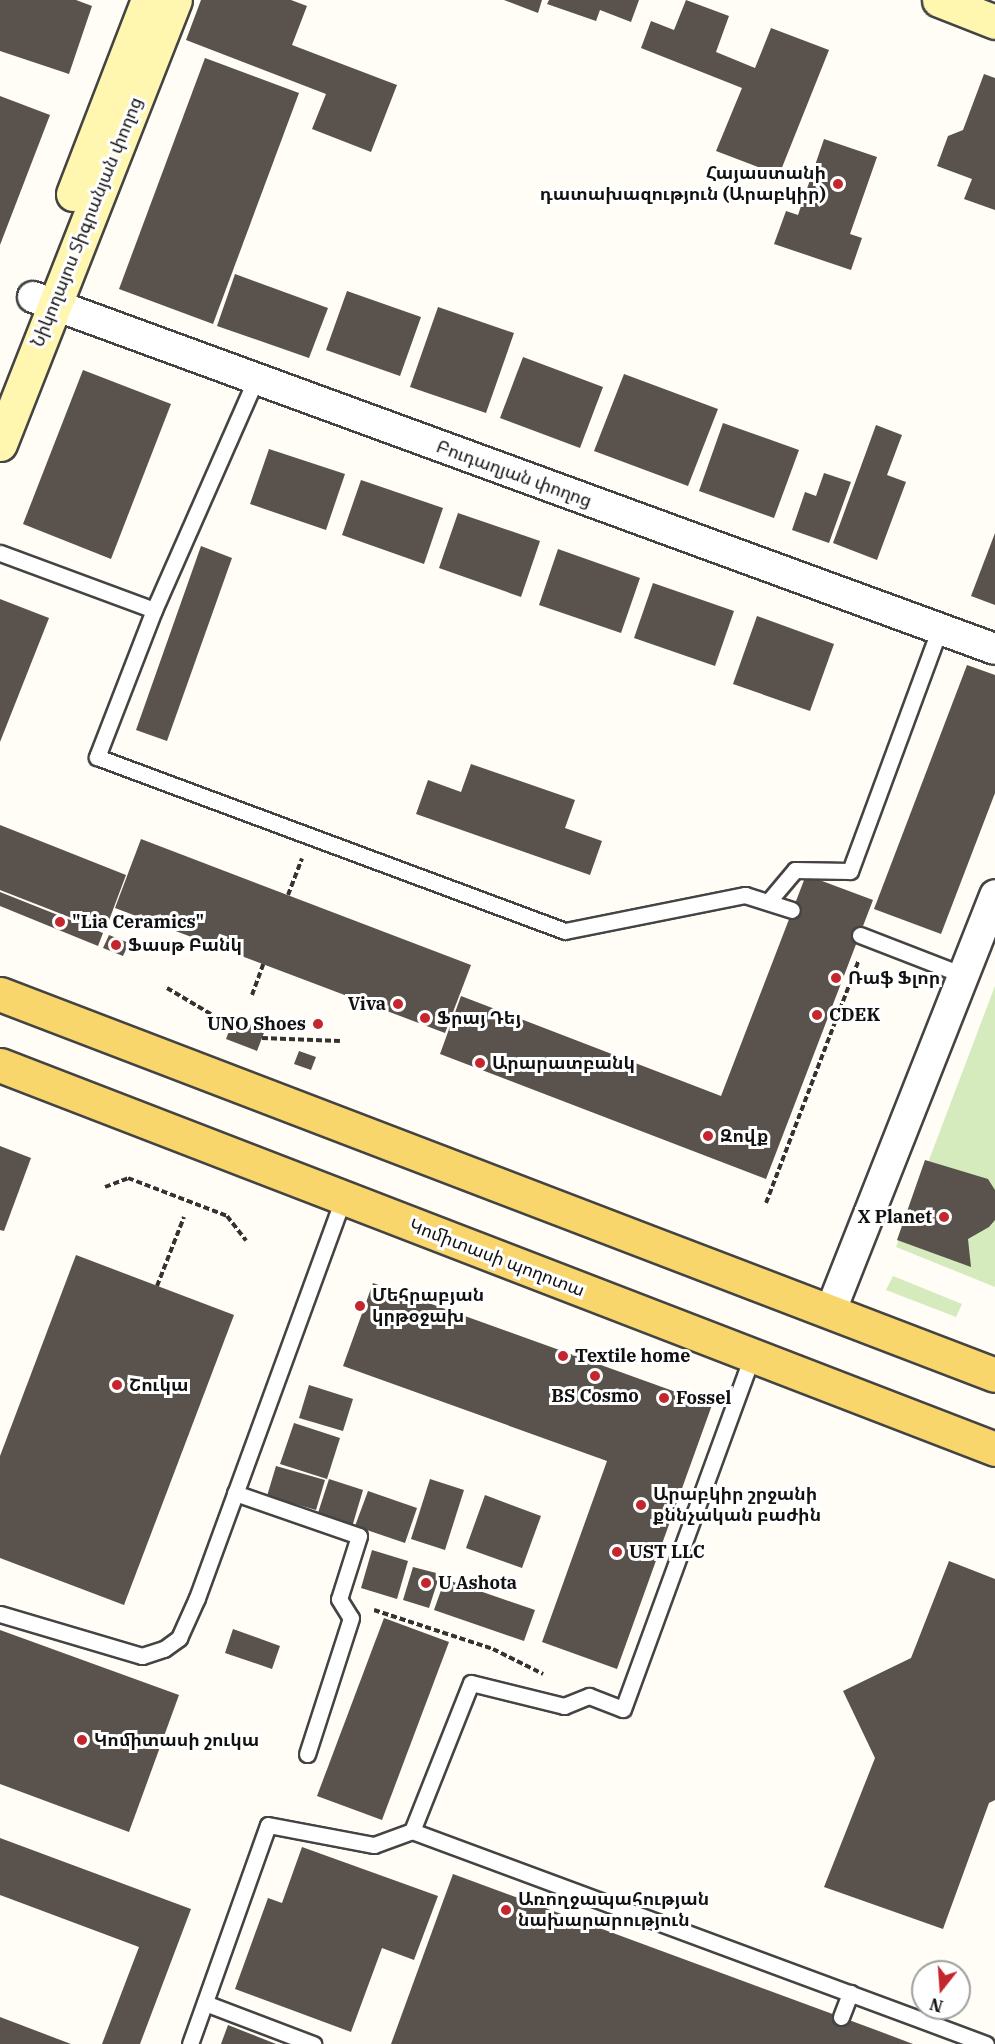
<!DOCTYPE html>
<html>
<head>
<meta charset="utf-8">
<style>
  body { margin:0 }
  #map { position:relative; width:995px; height:2044px; overflow:hidden; background:#fffdf5; font-family:"IBM Plex Serif","Noto Sans Armenian",serif }
  div>[style] { position:absolute }
  [style*='--x'] { left:calc(var(--x)*1px); top:calc(var(--y)*1px); width:calc(var(--w)*1px); rotate:calc(var(--a)*1deg) }
  .green>* { inset:0; background:#d5ebbd }
  .building>* { inset:0; background:#5a524d }
  .path>* { height:4px; margin-top:-2px; transform-origin:0; background:repeating-linear-gradient(90deg,#333 0 6px,transparent 0 9px) }
  .roads { filter:drop-shadow(2px 0 #444) drop-shadow(-2px 0 #444) drop-shadow(0 2px #444) drop-shadow(0 -2px #444) }
  .lane>* { height:15px; margin:-7.5px; padding:0 7.5px; transform-origin:7.5px; border-radius:7.5px; background:#fff }
  .street>* { height:30px; margin:-15px; padding:0 15px; transform-origin:15px; border-radius:15px; background:#fff }
  .secondary>* { height:33px; margin:-16.5px; padding:0 16.5px; transform-origin:16.5px; border-radius:16.5px; background:#fff6b0 }
  .primary>* { height:33px; margin:-16.5px; padding:0 16.5px; transform-origin:16.5px; border-radius:16.5px; background:#f9d66b }
  .dots>* { width:16px; height:16px; translate:-50% -50%; box-sizing:border-box; border:3px solid #fff; border-radius:50% }
  span { translate:-50% -50%; white-space:nowrap; text-align:center; line-height:1.15; -webkit-text-stroke:6px #fff; paint-order:stroke }
  .poi-label { font-size:18px; color:#111; font-weight:700 }
  .right { translate:-100% -50%; text-align:right }
  .left { translate:0 -50%; text-align:left }
  .street-label { font-size:18px; color:#111 }
  .north { position:absolute; left:911px; top:1960px; width:60px; height:60px; box-sizing:border-box; background:#fff; border:2px solid #a0a0a0; border-radius:50%; rotate:197deg; font-size:16px; font-weight:700; line-height:24px; text-align:center; color:#111 }
  .north::after { content:''; display:block; margin:auto; width:21px; height:27px; background:#c4262e; clip-path:polygon(50% 0,100% 100%,50% 72%,0 100%) }
</style>
</head>
<body>
<div id="map">
  <div class="green">
    <div style="clip-path:polygon(995px 986px,995px 1287px,896px 1247px)"></div>
    <div style="clip-path:polygon(893px 1276px,962px 1304px,956px 1317px,886px 1290px)"></div>
  </div>
  <div class="building">
    <div style="clip-path:polygon(0 0,76px 0,92px 6px,69px 74px,0 51px)"></div>
    <div style="clip-path:polygon(201px 0,291px 0,307px 6px,292px 45px,397px 85px,371px 152px,312px 129px,326px 94px,186px 40px)"></div>
    <div style="clip-path:polygon(504px 0,542px 0,538px 13px)"></div>
    <div style="clip-path:polygon(549px 0,639px 0,631px 22px,600px 10px,596px 21px,547px 4px)"></div>
    <div style="clip-path:polygon(686px 0,729px 16px,716px 52px,755px 68px,771px 28px,829px 50px,779px 175px,716px 151px,742px 88px,641px 48px,651px 21px,674px 30px)"></div>
    <div style="clip-path:polygon(205px 58px,299px 93px,213px 324px,119px 289px)"></div>
    <div style="clip-path:polygon(984px 74px,995px 78px,995px 210px,964px 199px,972px 179px,937px 166px,948px 136px,963px 130px)"></div>
    <div style="clip-path:polygon(0 96px,50px 115px,0 245px)"></div>
    <div style="clip-path:polygon(824px 139px,877px 157px,850px 234px,862px 238px,851px 270px,774px 244px,786px 211px,798px 215px)"></div>
    <div style="clip-path:polygon(235px 274px,328px 308px,309px 358px,217px 326px)"></div>
    <div style="clip-path:polygon(347px 291px,421px 317px,400px 376px,326px 350px)"></div>
    <div style="clip-path:polygon(438px 307px,514px 333px,486px 413px,410px 387px)"></div>
    <div style="clip-path:polygon(523px 357px,603px 387px,580px 448px,500px 418px)"></div>
    <div style="clip-path:polygon(83px 370px,171px 404px,111px 559px,23px 524px)"></div>
    <div style="clip-path:polygon(624px 374px,718px 409px,688px 486px,594px 451px)"></div>
    <div style="clip-path:polygon(723px 423px,799px 450px,774px 518px,699px 491px)"></div>
    <div style="clip-path:polygon(876px 425px,902px 435px,887px 475px,906px 482px,877px 560px,833px 543px)"></div>
    <div style="clip-path:polygon(269px 449px,345px 474px,326px 530px,250px 504px)"></div>
    <div style="clip-path:polygon(824px 473px,851px 482px,829px 543px,792px 530px,805px 492px,816px 496px)"></div>
    <div style="clip-path:polygon(361px 480px,443px 508px,424px 564px,342px 535px)"></div>
    <div style="clip-path:polygon(458px 513px,540px 541px,521px 597px,439px 568px)"></div>
    <div style="clip-path:polygon(995px 533px,995px 605px,971px 596px)"></div>
    <div style="clip-path:polygon(201px 546px,232px 558px,167px 741px,136px 730px)"></div>
    <div style="clip-path:polygon(558px 549px,640px 578px,621px 633px,539px 605px)"></div>
    <div style="clip-path:polygon(653px 583px,734px 611px,715px 666px,634px 638px)"></div>
    <div style="clip-path:polygon(0 599px,49px 618px,0 742px)"></div>
    <div style="clip-path:polygon(757px 616px,834px 644px,810px 711px,733px 684px)"></div>
    <div style="clip-path:polygon(967px 665px,995px 675px,995px 793px,941px 934px,874px 909px)"></div>
    <div style="clip-path:polygon(471px 764px,575px 800px,565px 828px,602px 841px,590px 875px,416px 814px,428px 780px,461px 792px)"></div>
    <div style="clip-path:polygon(0 825px,126px 875px,105px 931px,0 890px)"></div>
    <div style="clip-path:polygon(141px 839px,471px 965px,445px 1033px,115px 908px)"></div>
    <div style="clip-path:polygon(806px 875px,873px 900px,766px 1179px,440px 1054px,461px 996px,721px 1096px)"></div>
    <div style="clip-path:polygon(0 892px,103px 933px,98px 946px,0 906px)"></div>
    <div style="clip-path:polygon(109px 935px,129px 943px,123px 956px,103px 948px)"></div>
    <div style="clip-path:polygon(234px 1018px,265px 1030px,257px 1051px,226px 1039px)"></div>
    <div style="clip-path:polygon(299px 1051px,316px 1057px,311px 1070px,294px 1064px)"></div>
    <div style="clip-path:polygon(0 1146px,31px 1158px,4px 1231px,0 1230px)"></div>
    <div style="clip-path:polygon(925px 1160px,988px 1179px,995px 1190px,995px 1220px,989px 1227px,968px 1239px,971px 1267px,897px 1240px)"></div>
    <div style="clip-path:polygon(76px 1255px,234px 1315px,124px 1605px,0 1558px,0 1456px)"></div>
    <div style="clip-path:polygon(373px 1283px,712px 1405px,617px 1669px,542px 1642px,607px 1461px,343px 1366px)"></div>
    <div style="clip-path:polygon(309px 1385px,353px 1399px,343px 1431px,299px 1418px)"></div>
    <div style="clip-path:polygon(294px 1423px,340px 1438px,327px 1479px,280px 1464px)"></div>
    <div style="clip-path:polygon(276px 1466px,325px 1480px,316px 1510px,267px 1496px)"></div>
    <div style="clip-path:polygon(329px 1479px,363px 1490px,352px 1527px,317px 1516px)"></div>
    <div style="clip-path:polygon(430px 1479px,464px 1490px,445px 1550px,411px 1539px)"></div>
    <div style="clip-path:polygon(368px 1491px,417px 1508px,405px 1543px,355px 1526px)"></div>
    <div style="clip-path:polygon(485px 1495px,541px 1516px,522px 1568px,466px 1548px)"></div>
    <div style="clip-path:polygon(372px 1550px,408px 1561px,397px 1599px,361px 1588px)"></div>
    <div style="clip-path:polygon(949px 1561px,995px 1579px,995px 1800px,989px 1803px,943px 1929px,824px 1887px,875px 1758px,843px 1691px,911px 1658px)"></div>
    <div style="clip-path:polygon(413px 1567px,440px 1574px,429px 1608px,403px 1600px)"></div>
    <div style="clip-path:polygon(445px 1579px,535px 1610px,524px 1641px,434px 1610px)"></div>
    <div style="clip-path:polygon(384px 1618px,449px 1642px,382px 1820px,317px 1796px)"></div>
    <div style="clip-path:polygon(233px 1629px,280px 1646px,272px 1669px,225px 1653px)"></div>
    <div style="clip-path:polygon(0 1630px,179px 1695px,129px 1832px,0 1784px)"></div>
    <div style="clip-path:polygon(0 1838px,191px 1909px,140px 2044px,102px 2044px,139px 1947px,0 1895px)"></div>
    <div style="clip-path:polygon(302px 1847px,438px 1896px,414px 1960px,382px 1948px,351px 2032px,235px 1989px,268px 1898px,282px 1903px)"></div>
    <div style="clip-path:polygon(453px 1874px,876px 2030px,913px 2044px,391px 2044px)"></div>
    <div style="clip-path:polygon(0 2017px,71px 2044px,0 2044px)"></div>
    <div style="clip-path:polygon(228px 2025px,276px 2044px,221px 2044px)"></div>
  </div>
  <div class="path">
    <div style="--x:288;--y:895;--w:39;--a:-69"></div>
    <div style="--x:167;--y:988;--w:74;--a:30.7"></div>
    <div style="--x:252;--y:995;--w:33;--a:-70"></div>
    <div style="--x:262;--y:1038;--w:78;--a:2.2"></div>
    <div style="--x:105;--y:1187;--w:25;--a:-21"></div>
    <div style="--x:128;--y:1178;--w:106;--a:21"></div>
    <div style="--x:227;--y:1216;--w:31;--a:52"></div>
    <div style="--x:766;--y:1203;--w:260;--a:-69.1"></div>
    <div style="--x:157;--y:1286;--w:74;--a:-68.6"></div>
    <div style="--x:374;--y:1610;--w:125;--a:18.1"></div>
    <div style="--x:493;--y:1649;--w:56;--a:26.6"></div>
  </div>
  <div class="roads">
    <div class="lane">
      <div style="--x:0;--y:553;--w:164;--a:20.3"></div>
      <div style="--x:154;--y:610;--w:158;--a:111.2"></div>
      <div style="--x:97;--y:757;--w:499;--a:20.4"></div>
      <div style="--x:565;--y:931;--w:184;--a:-11.3"></div>
      <div style="--x:745;--y:895;--w:49;--a:17.7"></div>
      <div style="--x:154;--y:610;--w:250;--a:-66.2"></div>
      <div style="--x:768;--y:902;--w:42;--a:-49.8"></div>
      <div style="--x:795;--y:870;--w:55;--a:1"></div>
      <div style="--x:850;--y:871;--w:259;--a:-69.7"></div>
      <div style="--x:860;--y:935;--w:110;--a:21.2"></div>
      <div style="--x:235;--y:1493;--w:131;--a:19.1"></div>
      <div style="--x:359;--y:1536;--w:66;--a:107.6"></div>
      <div style="--x:339;--y:1599;--w:22;--a:58"></div>
      <div style="--x:351;--y:1618;--w:143;--a:107.9"></div>
      <div style="--x:0;--y:1614;--w:148;--a:16.5"></div>
      <div style="--x:142;--y:1656;--w:23;--a:-18"></div>
      <div style="--x:164;--y:1649;--w:19;--a:-36"></div>
      <div style="--x:179;--y:1638;--w:44;--a:-65.8"></div>
      <div style="--x:197;--y:1598;--w:426;--a:-69.9"></div>
      <div style="--x:412;--y:1831;--w:612;--a:20.36"></div>
      <div style="--x:205;--y:2003;--w:116;--a:20.8"></div>
      <div style="--x:841;--y:2017;--w:26;--a:-69"></div>
      <div style="--x:190;--y:2044;--w:232;--a:-70.4"></div>
      <div style="--x:268;--y:1825;--w:108;--a:10.7"></div>
      <div style="--x:374;--y:1845;--w:40;--a:-20.2"></div>
      <div style="--x:412;--y:1831;--w:159;--a:-68.3"></div>
      <div style="--x:471;--y:1683;--w:96;--a:13.9"></div>
      <div style="--x:564;--y:1706;--w:27;--a:-22"></div>
      <div style="--x:589;--y:1696;--w:36;--a:21"></div>
      <div style="--x:623;--y:1709;--w:376;--a:-69.9"></div>
    </div>
    <div class="street">
      <div style="--x:33;--y:297;--w:1024;--a:20.1"></div>
      <div style="--x:831;--y:1310;--w:446;--a:-68.4"></div>
    </div>
    <div class="secondary">
      <div style="--x:939;--y:0;--w:60;--a:21.4"></div>
      <div style="--x:73;--y:194;--w:208;--a:-68.9"></div>
      <div style="--x:0;--y:444;--w:477;--a:-68.5"></div>
    </div>
    <div class="primary">
      <div style="--x:0;--y:994;--w:1065;--a:20.95"></div>
      <div style="--x:0;--y:1065;--w:1067;--a:21.1"></div>
    </div>
  </div>
  <div class="dots">
    <div style="left:838px;top:184px;background:#c4262e"></div>
    <div style="left:60px;top:922px;background:#c4262e"></div>
    <div style="left:116px;top:945px;background:#c4262e"></div>
    <div style="left:836px;top:978px;background:#c4262e"></div>
    <div style="left:398px;top:1004px;background:#c4262e"></div>
    <div style="left:817px;top:1015px;background:#c4262e"></div>
    <div style="left:425px;top:1018px;background:#c4262e"></div>
    <div style="left:318px;top:1024px;background:#c4262e"></div>
    <div style="left:480px;top:1063px;background:#c4262e"></div>
    <div style="left:708px;top:1136px;background:#c4262e"></div>
    <div style="left:944px;top:1217px;background:#c4262e"></div>
    <div style="left:360px;top:1306px;background:#c4262e"></div>
    <div style="left:563px;top:1356px;background:#c4262e"></div>
    <div style="left:595px;top:1376px;background:#c4262e"></div>
    <div style="left:117px;top:1385px;background:#c4262e"></div>
    <div style="left:664px;top:1398px;background:#c4262e"></div>
    <div style="left:641px;top:1505px;background:#c4262e"></div>
    <div style="left:617px;top:1552px;background:#c4262e"></div>
    <div style="left:426px;top:1583px;background:#c4262e"></div>
    <div style="left:82px;top:1740px;background:#c4262e"></div>
    <div style="left:506px;top:1910px;background:#c4262e"></div>
  </div>
  <div class="poi-label">
    <span class="right" style="left:826px;top:184px">Հայաստանի<br>դատախազություն (Արաբկիր)</span>
    <span class="left" style="left:72px;top:922px">"Lia Ceramics"</span>
    <span class="left" style="left:128px;top:945px">Ֆասթ Բանկ</span>
    <span class="left" style="left:848px;top:978px">Ռաֆ Ֆլոր</span>
    <span class="right" style="left:386px;top:1004px">Viva</span>
    <span class="left" style="left:829px;top:1015px">CDEK</span>
    <span class="left" style="left:437px;top:1018px">Ֆրայ Դեյ</span>
    <span class="right" style="left:306px;top:1024px">UNO Shoes</span>
    <span class="left" style="left:492px;top:1063px">Արարատբանկ</span>
    <span class="left" style="left:720px;top:1136px">Զովք</span>
    <span class="right" style="left:932px;top:1217px">X Planet</span>
    <span class="left" style="left:372px;top:1306px">Մեհրաբյան<br>կրթօջախ</span>
    <span class="left" style="left:575px;top:1356px">Textile home</span>
    <span class="left" style="left:129px;top:1385px">Շուկա</span>
    <span style="left:595px;top:1396px">BS Cosmo</span>
    <span class="left" style="left:676px;top:1398px">Fossel</span>
    <span class="left" style="left:653px;top:1505px">Արաբկիր շրջանի<br>քննչական բաժին</span>
    <span class="left" style="left:629px;top:1552px">UST LLC</span>
    <span class="left" style="left:438px;top:1583px">U Ashota</span>
    <span class="left" style="left:94px;top:1740px">Կոմիտասի շուկա</span>
    <span class="left" style="left:518px;top:1910px">Առողջապահության<br>նախարարություն</span>
  </div>
  <div class="street-label">
    <span style="left:87px;top:222px;rotate:-68deg">Նիկողայոս Տիգրանյան փողոց</span>
    <span style="left:514px;top:474px;rotate:20deg">Բուդաղյան փողոց</span>
    <span style="left:497px;top:1258px;rotate:21deg">Կոմիտասի պողոտա</span>
  </div>
  <div class="north">N</div>
</div>
</body>
</html>
